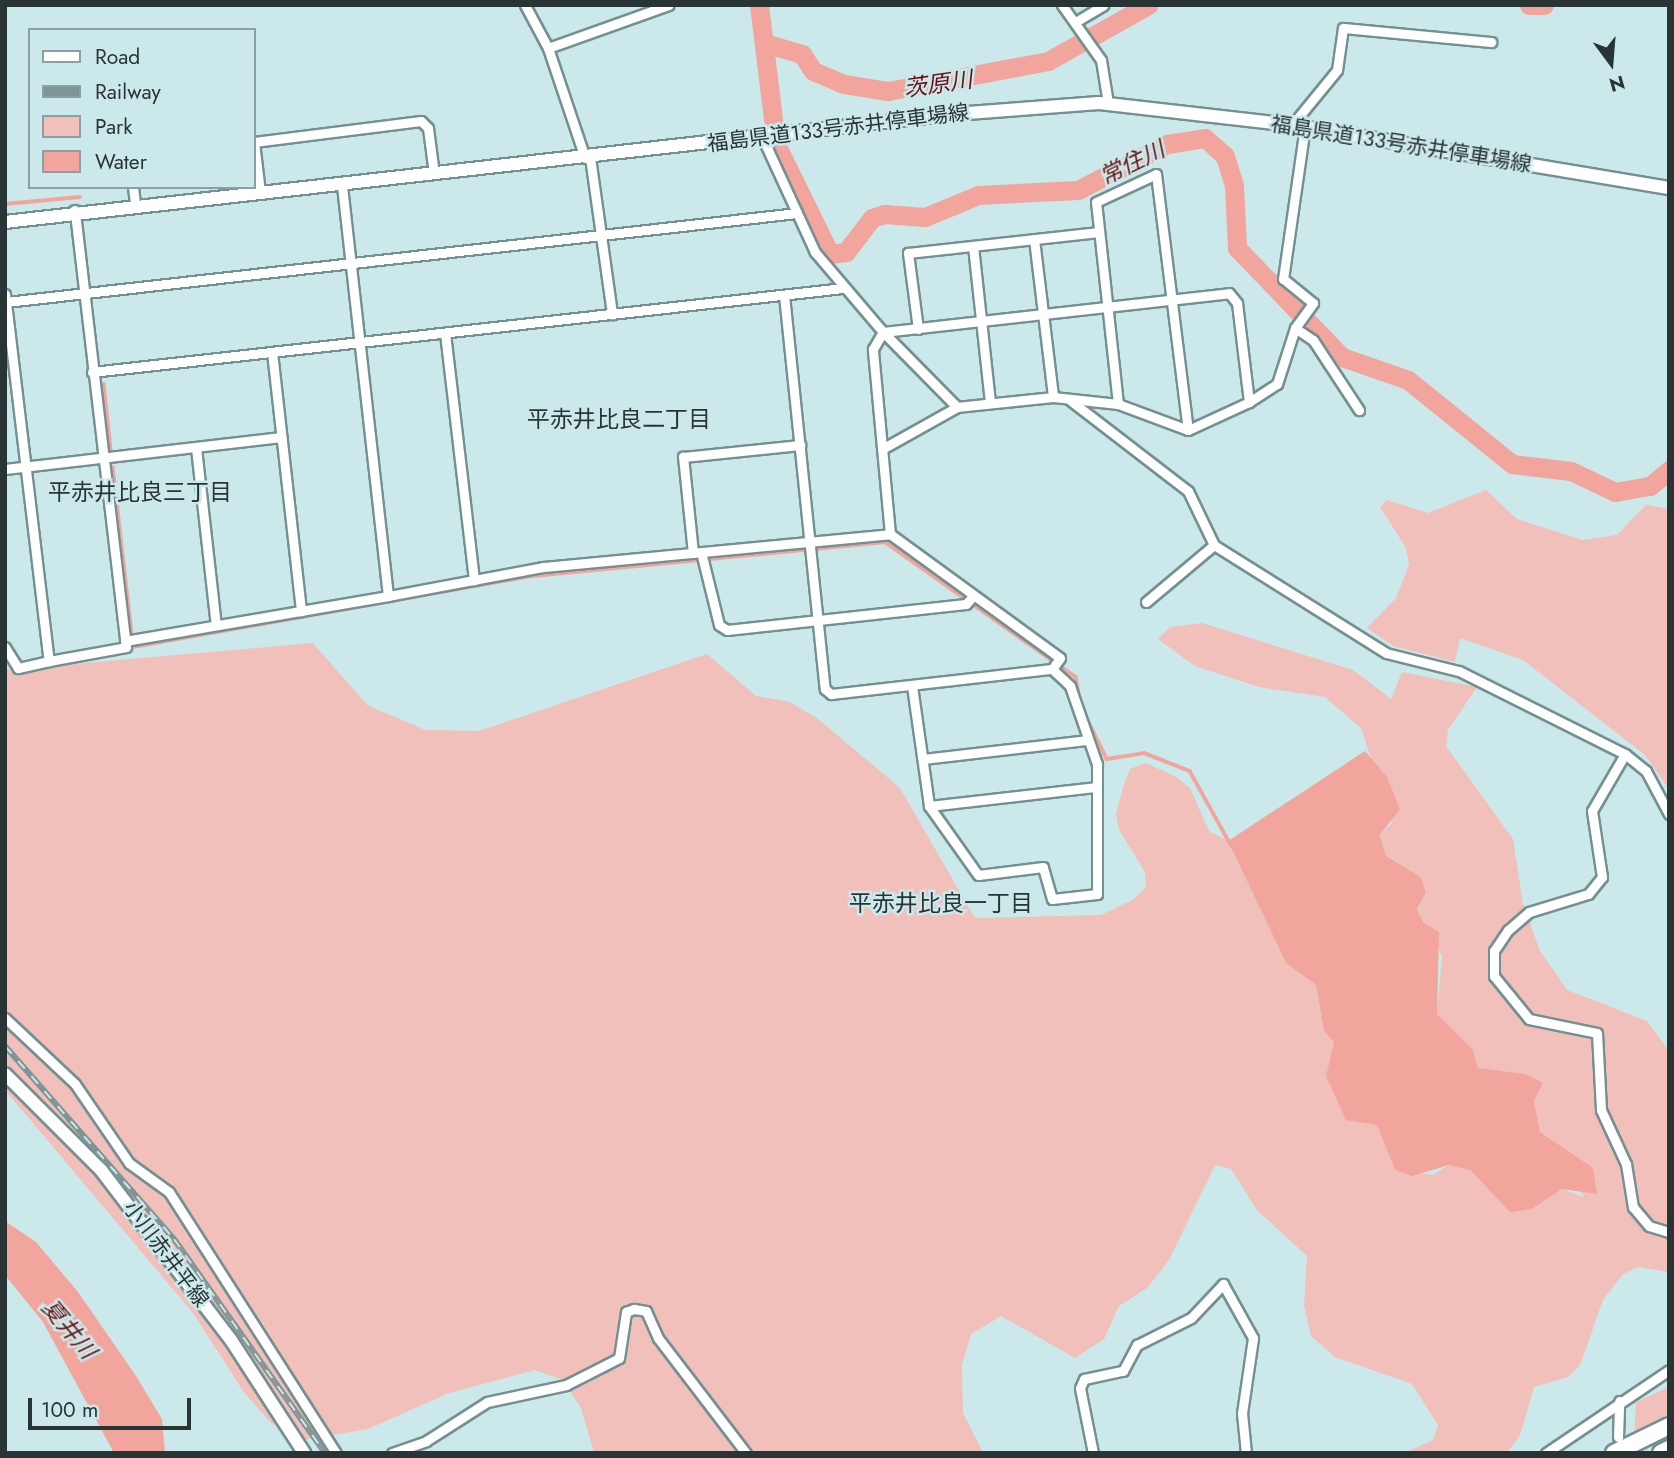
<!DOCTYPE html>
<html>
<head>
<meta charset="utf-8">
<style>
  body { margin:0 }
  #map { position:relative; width:1674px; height:1458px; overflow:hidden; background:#cbe8ea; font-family:Jost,"Noto Sans JP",sans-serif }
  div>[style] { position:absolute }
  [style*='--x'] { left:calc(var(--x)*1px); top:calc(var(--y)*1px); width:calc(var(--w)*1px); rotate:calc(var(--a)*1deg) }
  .green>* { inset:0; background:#f1c0ba }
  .water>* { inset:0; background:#f1a59d }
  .stream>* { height:3.5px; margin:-1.75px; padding:0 1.75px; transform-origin:1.75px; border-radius:1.75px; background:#f1a59d }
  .river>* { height:19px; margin:-9.5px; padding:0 9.5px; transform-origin:9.5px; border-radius:9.5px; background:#f1a59d }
  .roads { filter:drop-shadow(2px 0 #759091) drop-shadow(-2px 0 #759091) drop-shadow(0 2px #759091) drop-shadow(0 -2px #759091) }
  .street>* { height:9px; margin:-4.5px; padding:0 4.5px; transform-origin:4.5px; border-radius:4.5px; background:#fff }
  .secondary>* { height:12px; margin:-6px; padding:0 6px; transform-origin:6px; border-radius:6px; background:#fff }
  .highway>* { height:16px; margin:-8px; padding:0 8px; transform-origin:8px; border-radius:8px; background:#fff }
  .rail>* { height:6px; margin-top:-3px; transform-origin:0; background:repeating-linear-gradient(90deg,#cbe8ea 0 10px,#7f9495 0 20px); box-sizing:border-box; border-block:2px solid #7f9495 }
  span { translate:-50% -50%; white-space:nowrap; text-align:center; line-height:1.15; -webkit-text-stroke:5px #cbe8ea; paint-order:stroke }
  .street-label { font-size:21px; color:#293435 }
  .water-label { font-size:23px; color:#6a1213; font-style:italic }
  .neighbourhood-label { font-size:23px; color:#293435 }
  .frame { position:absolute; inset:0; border:7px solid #293435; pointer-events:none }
  .legend { position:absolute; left:28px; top:28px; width:228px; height:161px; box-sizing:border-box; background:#cbe8ea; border:2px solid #8aa0a2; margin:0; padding:9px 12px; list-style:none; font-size:21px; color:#293435 }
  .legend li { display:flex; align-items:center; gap:14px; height:35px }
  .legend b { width:35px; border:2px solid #8aa0a2 }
  .north { position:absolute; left:1576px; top:28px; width:70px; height:70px; -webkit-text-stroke:5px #cbe8ea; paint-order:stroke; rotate:164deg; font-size:19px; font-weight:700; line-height:28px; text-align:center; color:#293435 }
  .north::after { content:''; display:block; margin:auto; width:24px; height:32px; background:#293435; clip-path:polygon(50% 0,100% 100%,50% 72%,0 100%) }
  .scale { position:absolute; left:28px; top:1398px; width:163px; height:32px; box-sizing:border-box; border:4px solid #293435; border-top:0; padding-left:9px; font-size:21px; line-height:24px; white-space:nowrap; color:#293435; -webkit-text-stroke:5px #cbe8ea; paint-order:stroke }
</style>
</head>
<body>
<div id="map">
  <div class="green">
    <div style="clip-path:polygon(1486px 490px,1517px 519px,1582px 540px,1617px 535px,1646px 505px,1669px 509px,1669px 789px,1645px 755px,1523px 660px,1460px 638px,1455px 662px,1393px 646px,1367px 628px,1396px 598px,1409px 565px,1406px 548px,1380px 507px,1387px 500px,1428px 513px)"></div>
    <div style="clip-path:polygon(1202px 623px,1353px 670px,1391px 699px,1402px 672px,1477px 687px,1448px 730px,1446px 746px,1513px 839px,1523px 904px,1540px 951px,1567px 990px,1647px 1021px,1669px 1051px,1669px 1272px,1639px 1267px,1623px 1274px,1603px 1300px,1580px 1365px,1568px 1377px,1534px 1387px,1520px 1435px,1507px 1453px,1405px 1453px,1433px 1440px,1438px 1425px,1412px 1384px,1335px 1357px,1311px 1336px,1304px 1305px,1307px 1256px,1257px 1210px,1231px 1169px,1215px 1165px,1169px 1260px,1147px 1288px,1119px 1306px,1104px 1339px,1075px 1358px,1001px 1316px,971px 1334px,962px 1365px,963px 1413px,983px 1453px,594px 1453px,581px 1408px,563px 1380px,535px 1370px,449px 1393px,368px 1429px,303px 1440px,272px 1424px,243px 1391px,193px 1313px,5px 1090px,5px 670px,313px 643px,367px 705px,425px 730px,479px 731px,707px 654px,756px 696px,790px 702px,818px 719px,900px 788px,975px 918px,1101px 915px,1134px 899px,1146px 887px,1145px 872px,1119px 830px,1116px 814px,1124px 784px,1130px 769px,1145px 763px,1175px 776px,1190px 788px,1209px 831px,1228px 841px,1286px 963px,1316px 985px,1324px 1031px,1334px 1042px,1326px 1077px,1377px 1125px,1395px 1170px,1433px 1175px,1449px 1165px,1470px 1170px,1486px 1187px,1532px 1209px,1562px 1189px,1584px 1197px,1553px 1141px,1540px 1132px,1534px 1101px,1543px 1083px,1478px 1068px,1473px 1050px,1437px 1014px,1442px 956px,1417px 909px,1426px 892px,1421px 877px,1386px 856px,1380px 835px,1392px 823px,1361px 728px,1325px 697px,1259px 687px,1195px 666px,1158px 639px,1170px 627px)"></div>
    <div style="clip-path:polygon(1669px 1387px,1669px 1414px,1634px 1436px,1636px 1402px)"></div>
  </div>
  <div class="water">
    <div style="clip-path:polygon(1365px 751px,1387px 777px,1400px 809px,1380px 835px,1386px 856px,1421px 877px,1426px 892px,1417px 909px,1424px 923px,1439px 932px,1437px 1014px,1473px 1050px,1478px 1068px,1525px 1074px,1543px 1083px,1534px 1101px,1540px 1132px,1593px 1168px,1597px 1194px,1562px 1189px,1532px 1209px,1510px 1212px,1470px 1170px,1449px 1165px,1412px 1176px,1395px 1170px,1377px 1125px,1346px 1120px,1326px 1076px,1334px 1042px,1324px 1031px,1316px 985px,1286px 963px,1228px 841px)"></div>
    <div style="clip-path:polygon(5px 1221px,36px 1242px,78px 1292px,136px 1376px,162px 1419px,165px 1453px,114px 1453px,43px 1322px,5px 1275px)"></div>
  </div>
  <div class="stream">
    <div style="--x:5;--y:204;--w:75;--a:-5.3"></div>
    <div style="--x:82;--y:221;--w:62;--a:84.5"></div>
    <div style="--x:90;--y:300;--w:57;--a:83"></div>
    <div style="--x:104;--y:384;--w:65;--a:83.9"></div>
    <div style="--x:113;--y:467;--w:168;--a:83.5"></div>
    <div style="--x:133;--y:647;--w:406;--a:-10.1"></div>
    <div style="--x:533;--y:576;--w:354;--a:-5.5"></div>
    <div style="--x:885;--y:542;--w:234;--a:35.3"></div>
    <div style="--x:1076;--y:677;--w:29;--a:80"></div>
    <div style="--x:1081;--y:706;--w:59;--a:63.9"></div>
    <div style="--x:1107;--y:759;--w:37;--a:-9"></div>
    <div style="--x:1144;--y:753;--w:49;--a:21.4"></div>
    <div style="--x:1190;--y:771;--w:85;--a:61"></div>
  </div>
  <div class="river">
    <div style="--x:759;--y:5;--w:140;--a:83"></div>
    <div style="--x:776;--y:144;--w:123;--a:63.9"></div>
    <div style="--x:830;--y:254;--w:16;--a:-7"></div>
    <div style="--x:846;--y:252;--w:43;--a:-52.6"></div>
    <div style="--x:872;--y:218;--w:13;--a:-18"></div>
    <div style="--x:884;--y:214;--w:41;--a:4.2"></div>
    <div style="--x:925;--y:217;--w:57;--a:-22.5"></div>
    <div style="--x:978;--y:195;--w:100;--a:-2.9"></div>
    <div style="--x:1078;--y:190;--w:100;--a:-27.3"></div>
    <div style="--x:1167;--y:144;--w:38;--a:-9"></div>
    <div style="--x:1205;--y:138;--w:27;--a:42"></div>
    <div style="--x:1225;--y:156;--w:31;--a:73"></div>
    <div style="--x:1234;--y:186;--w:62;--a:87.2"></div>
    <div style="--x:1237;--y:248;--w:151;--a:46.1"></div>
    <div style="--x:1342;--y:357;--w:70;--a:19.2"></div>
    <div style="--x:1408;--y:380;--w:134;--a:38.9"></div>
    <div style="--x:1512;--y:464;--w:59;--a:6.8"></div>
    <div style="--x:1571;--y:471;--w:49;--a:25.5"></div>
    <div style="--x:1615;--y:492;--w:36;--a:-10"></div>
    <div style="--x:1650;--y:486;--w:25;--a:-40"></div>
    <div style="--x:1529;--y:5;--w:15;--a:0"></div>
    <div style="--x:764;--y:43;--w:40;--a:16"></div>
    <div style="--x:802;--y:54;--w:20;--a:57"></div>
    <div style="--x:813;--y:71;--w:34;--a:23"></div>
    <div style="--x:844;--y:84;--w:45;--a:9"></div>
    <div style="--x:888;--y:91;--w:163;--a:-10.6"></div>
    <div style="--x:1048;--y:61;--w:115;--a:-29.2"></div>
  </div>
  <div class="roads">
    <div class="street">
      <div style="--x:525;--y:5;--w:49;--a:61.9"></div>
      <div style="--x:548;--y:48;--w:116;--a:71.4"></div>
      <div style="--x:1062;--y:5;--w:67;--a:54.7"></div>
      <div style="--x:1101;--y:60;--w:44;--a:80.8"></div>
      <div style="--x:1077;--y:21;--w:31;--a:-31"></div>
      <div style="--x:548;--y:48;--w:128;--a:-19.6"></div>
      <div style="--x:1292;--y:125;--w:71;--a:-50.7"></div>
      <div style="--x:1337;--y:70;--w:42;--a:-81.9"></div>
      <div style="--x:1343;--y:28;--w:149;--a:5.4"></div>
      <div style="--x:254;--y:142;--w:168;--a:-7.2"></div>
      <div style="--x:421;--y:121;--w:10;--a:45"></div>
      <div style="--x:428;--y:128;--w:46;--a:82.6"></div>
      <div style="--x:254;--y:142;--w:50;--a:83.2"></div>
      <div style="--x:590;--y:157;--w:159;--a:82"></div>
      <div style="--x:133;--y:187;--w:17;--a:83"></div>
      <div style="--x:1034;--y:239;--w:159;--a:83.1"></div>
      <div style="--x:973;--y:246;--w:157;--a:83.8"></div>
      <div style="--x:5;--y:294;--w:370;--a:83.2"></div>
      <div style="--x:49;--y:661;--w:32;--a:167"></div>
      <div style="--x:18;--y:668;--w:25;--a:-122"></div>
      <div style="--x:784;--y:295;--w:396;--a:84.1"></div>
      <div style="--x:825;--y:689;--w:8;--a:40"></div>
      <div style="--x:831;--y:694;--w:222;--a:-6.5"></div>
      <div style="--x:1052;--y:669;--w:25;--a:43"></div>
      <div style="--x:1070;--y:686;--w:83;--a:70.9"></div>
      <div style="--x:1097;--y:764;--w:130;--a:90"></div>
      <div style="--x:1097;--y:894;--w:45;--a:173.7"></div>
      <div style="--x:1052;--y:899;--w:33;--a:-106"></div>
      <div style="--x:1043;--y:867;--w:65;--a:173"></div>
      <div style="--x:978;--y:875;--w:85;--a:-125.4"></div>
      <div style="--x:6;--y:302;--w:796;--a:-6.42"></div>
      <div style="--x:1295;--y:328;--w:22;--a:34"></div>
      <div style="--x:1313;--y:340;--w:84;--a:56.7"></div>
      <div style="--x:918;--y:329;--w:77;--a:-97.5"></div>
      <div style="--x:908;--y:253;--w:192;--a:-6.3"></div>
      <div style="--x:883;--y:332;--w:348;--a:-6.4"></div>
      <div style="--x:1229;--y:293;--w:13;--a:51"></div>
      <div style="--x:1237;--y:303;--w:100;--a:83.1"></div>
      <div style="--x:1249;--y:402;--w:67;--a:155.3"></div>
      <div style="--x:1188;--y:430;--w:75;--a:-159.6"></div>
      <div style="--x:1118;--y:404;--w:65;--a:-173.9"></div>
      <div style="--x:1053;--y:397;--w:97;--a:174.1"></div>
      <div style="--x:445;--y:333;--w:249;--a:83.3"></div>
      <div style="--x:272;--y:352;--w:261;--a:83.6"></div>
      <div style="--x:92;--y:372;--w:756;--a:-6.38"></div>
      <div style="--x:1071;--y:401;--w:148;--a:37.6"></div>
      <div style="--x:1188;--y:491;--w:60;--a:64.3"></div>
      <div style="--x:1214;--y:545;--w:203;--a:32.1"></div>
      <div style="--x:1386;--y:653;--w:75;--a:13.9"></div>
      <div style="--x:1459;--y:671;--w:186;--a:26.6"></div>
      <div style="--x:1625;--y:754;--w:27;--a:39"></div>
      <div style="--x:1646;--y:771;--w:49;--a:61.9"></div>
      <div style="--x:1249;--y:402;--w:33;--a:-33"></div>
      <div style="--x:1277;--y:384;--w:59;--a:-72.2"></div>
      <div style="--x:1295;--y:328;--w:31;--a:-54"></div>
      <div style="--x:1313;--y:303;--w:38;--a:-141"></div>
      <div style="--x:1283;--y:279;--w:154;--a:-81.8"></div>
      <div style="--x:1118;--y:404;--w:203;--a:-96.2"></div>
      <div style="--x:1096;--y:202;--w:66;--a:-25"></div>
      <div style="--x:1156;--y:174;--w:258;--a:82.9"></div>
      <div style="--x:196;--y:448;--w:178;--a:83.6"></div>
      <div style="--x:882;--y:449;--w:86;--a:-29.2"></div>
      <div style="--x:957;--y:407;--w:105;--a:-134.6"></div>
      <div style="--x:5;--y:469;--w:278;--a:-6.6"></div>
      <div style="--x:890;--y:534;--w:210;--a:36.1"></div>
      <div style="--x:1060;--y:658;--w:14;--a:126"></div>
      <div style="--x:701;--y:552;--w:75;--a:76.1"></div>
      <div style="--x:719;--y:625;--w:9;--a:32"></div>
      <div style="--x:727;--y:630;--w:240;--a:-6.2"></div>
      <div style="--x:966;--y:604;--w:9;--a:-49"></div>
      <div style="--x:693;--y:553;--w:97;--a:-95.9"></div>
      <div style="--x:683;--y:457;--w:118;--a:-5.9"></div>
      <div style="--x:388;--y:596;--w:158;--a:-10.6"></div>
      <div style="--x:543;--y:567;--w:349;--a:-5.4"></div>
      <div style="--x:890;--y:534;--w:186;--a:-95.3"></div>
      <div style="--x:873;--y:349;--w:20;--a:-60"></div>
      <div style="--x:883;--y:332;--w:105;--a:-130.4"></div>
      <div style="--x:815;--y:252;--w:127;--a:-114.7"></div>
      <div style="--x:1146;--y:602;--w:89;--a:-40"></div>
      <div style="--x:125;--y:641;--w:267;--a:-9.7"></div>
      <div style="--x:388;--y:596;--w:415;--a:-96.4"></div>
      <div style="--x:49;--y:661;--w:78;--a:-10.3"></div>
      <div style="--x:126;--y:647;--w:440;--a:-96.7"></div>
      <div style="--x:912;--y:686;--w:121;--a:81.9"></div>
      <div style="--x:929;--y:806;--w:169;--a:-6.5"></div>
      <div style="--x:1625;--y:754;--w:66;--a:120.1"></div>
      <div style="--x:1592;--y:811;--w:67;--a:81.4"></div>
      <div style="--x:1602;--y:877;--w:22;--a:129"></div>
      <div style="--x:1588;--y:894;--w:62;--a:163"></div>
      <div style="--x:1529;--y:912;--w:28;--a:139"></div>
      <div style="--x:1508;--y:930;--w:25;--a:124"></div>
      <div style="--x:1494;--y:951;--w:25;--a:90"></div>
      <div style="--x:1494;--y:976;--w:55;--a:50.9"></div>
      <div style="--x:1529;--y:1019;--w:69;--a:11.6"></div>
      <div style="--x:1597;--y:1033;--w:77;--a:87"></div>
      <div style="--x:1601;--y:1110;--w:60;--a:65.2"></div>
      <div style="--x:1626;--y:1164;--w:44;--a:80.8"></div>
      <div style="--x:1633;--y:1207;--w:25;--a:50"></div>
      <div style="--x:1649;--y:1226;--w:21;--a:17"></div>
      <div style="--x:923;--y:759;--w:164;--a:-6.6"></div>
      <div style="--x:5;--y:1018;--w:96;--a:43.3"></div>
      <div style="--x:75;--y:1084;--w:96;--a:55.6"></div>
      <div style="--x:129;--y:1163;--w:49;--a:35.9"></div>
      <div style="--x:169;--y:1192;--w:310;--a:57.4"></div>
      <div style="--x:1618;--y:1437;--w:36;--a:-88"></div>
      <div style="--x:392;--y:1453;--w:36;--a:-19"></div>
      <div style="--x:426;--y:1441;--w:72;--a:-32.6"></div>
      <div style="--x:487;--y:1402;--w:81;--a:-12.1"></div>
      <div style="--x:566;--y:1385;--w:59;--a:-27"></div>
      <div style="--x:619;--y:1358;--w:47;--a:-81.3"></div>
      <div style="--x:626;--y:1312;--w:9;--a:-21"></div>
      <div style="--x:634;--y:1309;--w:12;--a:9"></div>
      <div style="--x:646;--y:1311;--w:30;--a:66"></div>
      <div style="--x:658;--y:1338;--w:145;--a:52.6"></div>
      <div style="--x:1093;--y:1453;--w:66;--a:-101.3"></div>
      <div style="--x:1080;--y:1388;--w:10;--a:-66"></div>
      <div style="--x:1084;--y:1379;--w:40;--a:-12"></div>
      <div style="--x:1123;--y:1371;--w:30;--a:-62"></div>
      <div style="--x:1137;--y:1345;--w:60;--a:-26.6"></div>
      <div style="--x:1191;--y:1318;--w:47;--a:-46.7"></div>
      <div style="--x:1223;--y:1284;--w:62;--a:60.9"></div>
      <div style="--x:1253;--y:1338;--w:76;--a:98.3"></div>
      <div style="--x:1242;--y:1413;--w:40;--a:84.3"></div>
      <div style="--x:1546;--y:1453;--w:148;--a:-34"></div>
    </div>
    <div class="secondary">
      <div style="--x:5;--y:222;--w:956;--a:-6.49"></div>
      <div style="--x:955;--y:114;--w:144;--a:-4.4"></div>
      <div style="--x:1099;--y:103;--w:194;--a:6.5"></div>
      <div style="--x:1292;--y:125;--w:382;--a:9.5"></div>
      <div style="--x:5;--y:1074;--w:136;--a:45"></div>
      <div style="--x:101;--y:1170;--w:214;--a:52.6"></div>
      <div style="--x:231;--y:1340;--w:135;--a:57.1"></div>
    </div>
    <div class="highway">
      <div style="--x:1614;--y:1453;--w:61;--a:-26.1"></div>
      <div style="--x:1661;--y:1453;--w:9;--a:-27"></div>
    </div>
  </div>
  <div class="rail">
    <div style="--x:5;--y:1046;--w:257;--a:48.8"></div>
    <div style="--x:174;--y:1239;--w:262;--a:54.8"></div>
  </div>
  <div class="street-label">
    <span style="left:838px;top:128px;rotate:-7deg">福島県道133号赤井停車場線</span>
    <span style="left:1401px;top:144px;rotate:9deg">福島県道133号赤井停車場線</span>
    <span style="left:166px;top:1254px;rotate:53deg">小川赤井平線</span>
  </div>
  <div class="water-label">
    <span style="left:938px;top:84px;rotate:-8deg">茨原川</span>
    <span style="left:1132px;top:163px;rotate:-26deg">常住川</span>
    <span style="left:69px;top:1329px;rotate:50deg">夏井川</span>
  </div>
  <div class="neighbourhood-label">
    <span style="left:619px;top:419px">平赤井比良二丁目</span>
    <span style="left:140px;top:492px">平赤井比良三丁目</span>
    <span style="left:941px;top:903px">平赤井比良一丁目</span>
  </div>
  <div class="frame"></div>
  <ul class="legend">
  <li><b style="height:9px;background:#fff"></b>Road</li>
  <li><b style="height:9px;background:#7f9495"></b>Railway</li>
  <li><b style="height:19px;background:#f1c0ba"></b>Park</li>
  <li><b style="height:19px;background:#f1a59d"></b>Water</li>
  </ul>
  <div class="north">N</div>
  <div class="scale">100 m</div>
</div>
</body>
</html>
